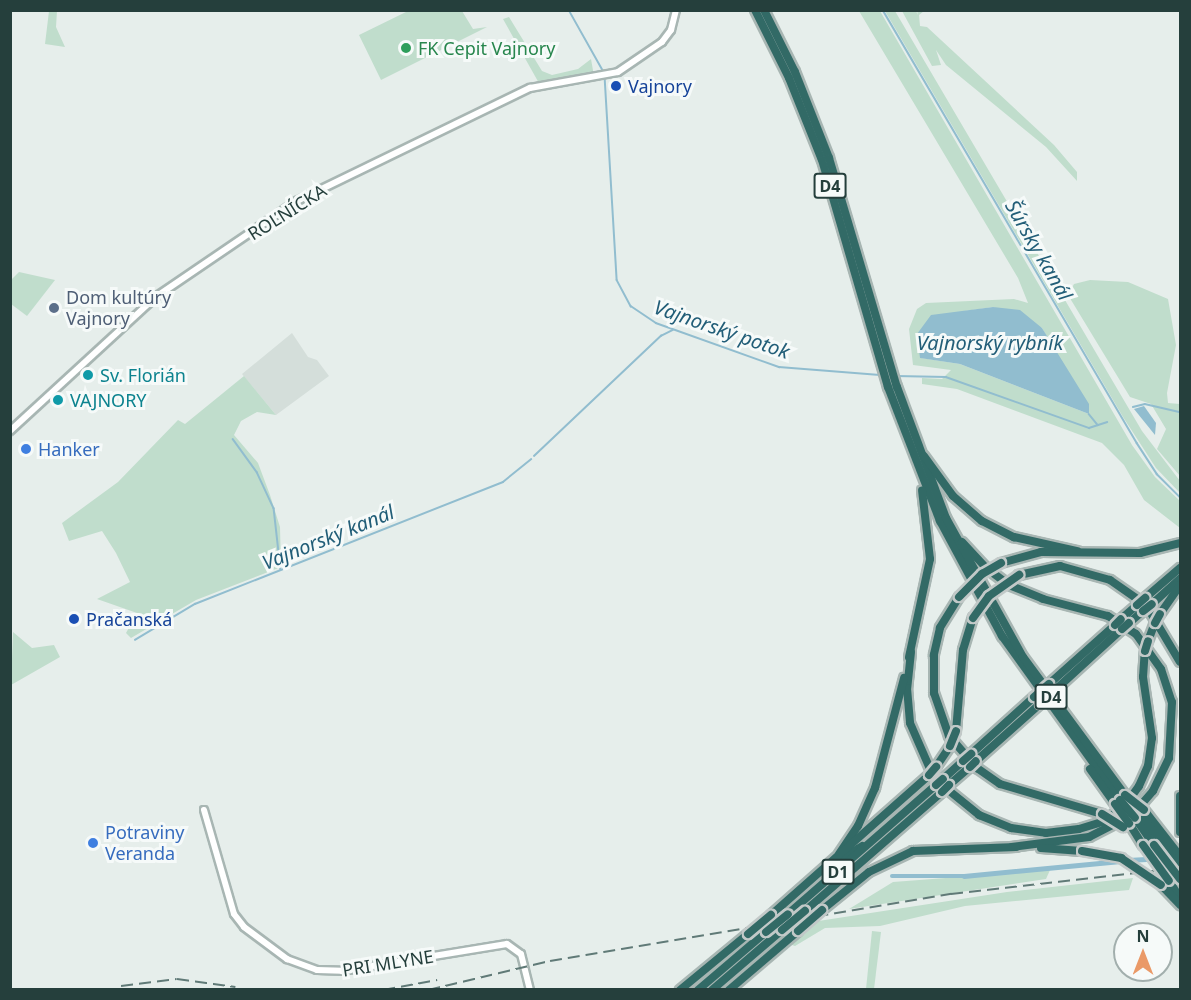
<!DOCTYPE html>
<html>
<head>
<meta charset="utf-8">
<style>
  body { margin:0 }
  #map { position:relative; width:1191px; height:1000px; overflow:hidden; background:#e6eeeb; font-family:"Noto Sans",sans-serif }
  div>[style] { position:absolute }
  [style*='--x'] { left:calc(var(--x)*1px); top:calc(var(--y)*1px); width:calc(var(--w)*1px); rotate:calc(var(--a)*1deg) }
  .built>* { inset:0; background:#d4deda }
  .green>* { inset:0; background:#c0ddcc }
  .water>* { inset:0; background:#91bdcf }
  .stream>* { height:1.5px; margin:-0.75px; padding:0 0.75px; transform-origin:0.75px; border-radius:0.75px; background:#91bdcf }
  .canal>* { height:4.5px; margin:-2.25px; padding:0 2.25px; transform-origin:2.25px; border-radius:2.25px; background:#91bdcf }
  .roads { filter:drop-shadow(2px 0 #a8b6b3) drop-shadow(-2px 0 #a8b6b3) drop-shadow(0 2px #a8b6b3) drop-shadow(0 -2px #a8b6b3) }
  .minor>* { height:6px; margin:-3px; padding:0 3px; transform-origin:3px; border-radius:3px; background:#fff }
  .highway>* { height:8px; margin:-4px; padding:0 4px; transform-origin:4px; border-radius:4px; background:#326a66 }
  .rail>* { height:1.5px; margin-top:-0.75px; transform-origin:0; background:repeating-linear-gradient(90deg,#607a77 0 12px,transparent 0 18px) }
  .bridges { filter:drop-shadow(2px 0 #c2c9c8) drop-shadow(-2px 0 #c2c9c8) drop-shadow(0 2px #c2c9c8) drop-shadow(0 -2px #c2c9c8) }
  .highway-bridge>* { height:8px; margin:-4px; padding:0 4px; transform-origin:4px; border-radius:4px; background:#326a66 }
  .dots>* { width:16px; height:16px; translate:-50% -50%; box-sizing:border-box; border:3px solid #f6faf9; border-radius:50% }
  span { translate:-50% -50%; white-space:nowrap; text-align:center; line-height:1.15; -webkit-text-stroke:6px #f6faf9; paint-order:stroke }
  .shield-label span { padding:2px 4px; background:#f6faf9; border:2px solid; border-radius:4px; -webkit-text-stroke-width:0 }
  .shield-label { font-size:16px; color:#253f3c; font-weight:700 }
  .leisure-label { font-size:18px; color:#27864d }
  .left { translate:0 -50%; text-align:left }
  .transit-label { font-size:18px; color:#164399 }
  .street-label { font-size:18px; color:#253f3c }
  .service-label { font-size:18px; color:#4e5e75 }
  .culture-label { font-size:18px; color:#0d838f }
  .shop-label { font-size:18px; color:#366cbe }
  .water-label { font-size:20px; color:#225e78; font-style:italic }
  .frame { position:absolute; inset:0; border:12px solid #253f3c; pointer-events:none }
  .north { position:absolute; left:1113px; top:922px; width:60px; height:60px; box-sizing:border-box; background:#f6faf9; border:2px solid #a2afad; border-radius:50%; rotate:0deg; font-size:16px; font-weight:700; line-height:24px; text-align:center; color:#253f3c }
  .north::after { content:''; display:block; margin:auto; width:21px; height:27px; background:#ea9967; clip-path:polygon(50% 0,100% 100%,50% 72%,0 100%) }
</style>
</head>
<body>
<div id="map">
  <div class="built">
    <div style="clip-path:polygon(292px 333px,308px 357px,317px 360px,329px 376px,276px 415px,242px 374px)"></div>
  </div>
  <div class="green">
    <div style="clip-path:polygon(49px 11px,57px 11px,56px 27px,65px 47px,45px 44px)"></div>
    <div style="clip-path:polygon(408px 11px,462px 11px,473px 29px,487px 27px,381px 80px,359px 35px)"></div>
    <div style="clip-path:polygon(evenodd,859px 11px,880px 11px,1132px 445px,1155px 477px,1180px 501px,1180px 528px,1144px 500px,1124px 465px,1102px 443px,957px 389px,922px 384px,922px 378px,942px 379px,951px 370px,913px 365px,909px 329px,917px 309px,926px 303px,1014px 299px,1028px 303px,1018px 278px,859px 11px,993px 307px,1042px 328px,1089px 414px,960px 364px,921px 358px,965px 311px,993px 307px)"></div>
    <div style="clip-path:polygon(885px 11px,895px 11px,1142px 431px,1180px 481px,1180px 493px,1156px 468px,1123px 417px)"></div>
    <div style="clip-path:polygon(902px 11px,916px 11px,918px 15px,917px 11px,924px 11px,919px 15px,920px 26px,927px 27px,1054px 145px,1077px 172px,1077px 181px,1046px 147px,946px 65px,936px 50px,941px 65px,932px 66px)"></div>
    <div style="clip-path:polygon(509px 17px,542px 71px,552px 75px,578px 69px,591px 59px,594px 76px,540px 85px,503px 19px)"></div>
    <div style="clip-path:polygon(19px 272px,55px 280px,27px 316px,11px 304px,10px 281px)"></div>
    <div style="clip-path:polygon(1090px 280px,1128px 282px,1168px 299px,1176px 345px,1167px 393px,1168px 403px,1180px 404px,1180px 476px,1157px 449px,1166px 429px,1151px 404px,1130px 397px,1068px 295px,1074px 284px)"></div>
    <div style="clip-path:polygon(244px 376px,276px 415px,257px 412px,241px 421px,234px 435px,258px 463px,270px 495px,280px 527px,281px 567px,196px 600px,131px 638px,126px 633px,137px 613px,97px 599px,130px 582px,116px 553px,102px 531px,69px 541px,62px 523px,118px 482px,178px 420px,185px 424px)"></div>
    <div style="clip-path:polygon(13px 632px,32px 648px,54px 645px,60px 657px,11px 685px)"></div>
    <div style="clip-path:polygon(1050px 870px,1046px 879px,849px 909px,893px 882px)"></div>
    <div style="clip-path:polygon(1133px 878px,1129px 890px,965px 906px,880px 926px,825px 928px,795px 946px,789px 944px,812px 922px,1007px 892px)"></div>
    <div style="clip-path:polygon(872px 931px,881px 932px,874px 989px,866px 989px)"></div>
  </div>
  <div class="water">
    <div style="clip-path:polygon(993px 307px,1020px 310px,1042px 328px,1089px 404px,1089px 414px,960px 364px,920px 358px,917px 334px,931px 315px)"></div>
    <div style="clip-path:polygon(1144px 406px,1156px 423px,1155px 435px,1134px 409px)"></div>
  </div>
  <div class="stream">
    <div style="--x:569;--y:10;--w:71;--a:60.6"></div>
    <div style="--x:883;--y:10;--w:502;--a:59.6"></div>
    <div style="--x:1137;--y:443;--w:37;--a:57"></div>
    <div style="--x:1157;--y:474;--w:33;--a:45"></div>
    <div style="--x:605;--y:76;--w:204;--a:86.6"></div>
    <div style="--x:617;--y:280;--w:30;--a:62"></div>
    <div style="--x:631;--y:306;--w:30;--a:34"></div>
    <div style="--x:656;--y:323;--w:131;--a:19.7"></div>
    <div style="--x:779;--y:367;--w:101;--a:4.5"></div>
    <div style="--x:896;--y:376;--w:50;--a:1.1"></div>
    <div style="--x:946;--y:377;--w:152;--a:19.6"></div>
    <div style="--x:1089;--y:428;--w:19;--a:-18"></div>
    <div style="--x:1133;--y:407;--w:12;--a:-14"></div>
    <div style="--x:1145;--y:404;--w:36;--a:13"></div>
    <div style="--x:1089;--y:414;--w:14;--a:51"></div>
    <div style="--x:233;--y:439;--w:41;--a:54"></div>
    <div style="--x:257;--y:472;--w:40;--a:65"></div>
    <div style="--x:274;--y:508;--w:62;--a:83.6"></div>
    <div style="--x:534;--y:456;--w:175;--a:-43.4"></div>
    <div style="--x:661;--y:336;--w:13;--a:-27"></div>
    <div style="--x:135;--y:640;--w:70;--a:-31"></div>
    <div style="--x:195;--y:604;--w:331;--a:-21.6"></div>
    <div style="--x:503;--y:482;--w:36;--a:-39"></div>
  </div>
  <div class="canal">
    <div style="--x:1128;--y:860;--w:36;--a:-3"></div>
    <div style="--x:892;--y:876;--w:72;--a:0"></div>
    <div style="--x:964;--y:876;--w:157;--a:-5.5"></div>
  </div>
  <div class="roads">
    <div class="minor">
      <div style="--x:10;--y:431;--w:200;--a:-42.6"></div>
      <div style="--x:157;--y:296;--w:169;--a:-34.2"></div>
      <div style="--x:297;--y:201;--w:259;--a:-25.9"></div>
      <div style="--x:530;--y:88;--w:89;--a:-10.3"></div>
      <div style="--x:618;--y:72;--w:53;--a:-34.3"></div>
      <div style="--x:662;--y:42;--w:15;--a:-53"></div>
      <div style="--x:671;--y:30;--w:21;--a:-76"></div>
      <div style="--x:204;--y:810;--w:108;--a:73.9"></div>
      <div style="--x:234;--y:914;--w:16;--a:52"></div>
      <div style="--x:244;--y:927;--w:54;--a:36.7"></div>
      <div style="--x:287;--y:959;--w:32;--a:20"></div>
      <div style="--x:317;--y:970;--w:25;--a:2"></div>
      <div style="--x:342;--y:971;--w:167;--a:-9.3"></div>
      <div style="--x:507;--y:944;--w:17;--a:36"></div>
      <div style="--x:521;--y:954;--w:37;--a:76"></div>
    </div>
    <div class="highway">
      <div style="--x:755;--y:10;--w:76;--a:63.4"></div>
      <div style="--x:789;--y:78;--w:88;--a:68.1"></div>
      <div style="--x:822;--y:160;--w:236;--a:73.8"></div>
      <div style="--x:888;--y:387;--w:144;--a:68.8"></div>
      <div style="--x:940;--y:521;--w:131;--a:61.7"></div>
      <div style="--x:1002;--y:636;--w:202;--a:54.3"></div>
      <div style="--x:764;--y:10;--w:69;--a:63.4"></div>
      <div style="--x:795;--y:72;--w:92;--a:68.4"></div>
      <div style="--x:829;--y:158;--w:239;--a:73.5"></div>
      <div style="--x:897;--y:387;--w:140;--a:69.5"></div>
      <div style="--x:946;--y:518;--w:159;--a:61"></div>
      <div style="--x:1023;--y:657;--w:172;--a:53.5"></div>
      <div style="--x:924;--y:456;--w:49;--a:54.1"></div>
      <div style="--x:953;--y:496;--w:38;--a:41"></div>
      <div style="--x:982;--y:521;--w:36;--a:27"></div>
      <div style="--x:1014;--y:537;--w:65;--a:12.5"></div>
      <div style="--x:962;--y:542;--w:34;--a:47"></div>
      <div style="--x:985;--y:567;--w:30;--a:37"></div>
      <div style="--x:1009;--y:585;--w:37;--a:22"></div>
      <div style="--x:1043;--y:599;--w:67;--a:14.7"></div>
      <div style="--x:1108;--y:616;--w:33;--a:33"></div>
      <div style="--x:1136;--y:634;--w:43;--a:54.5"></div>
      <div style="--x:1161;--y:669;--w:35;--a:72"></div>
      <div style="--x:1172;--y:702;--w:56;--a:93.1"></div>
      <div style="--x:1169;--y:758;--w:37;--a:116"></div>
      <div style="--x:1153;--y:791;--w:32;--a:131"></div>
      <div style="--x:1132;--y:815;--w:48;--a:152.9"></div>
      <div style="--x:1089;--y:837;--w:78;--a:172.6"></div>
      <div style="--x:1001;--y:563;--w:41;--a:-15.4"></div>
      <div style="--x:1041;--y:552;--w:99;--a:0.6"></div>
      <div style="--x:1140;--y:553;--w:41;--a:-14"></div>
      <div style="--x:1019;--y:575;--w:42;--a:-12.4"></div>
      <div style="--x:1060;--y:566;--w:52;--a:15.6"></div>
      <div style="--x:1110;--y:580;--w:44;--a:34.8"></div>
      <div style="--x:1146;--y:605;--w:66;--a:59.2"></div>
      <div style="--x:959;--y:597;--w:36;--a:122"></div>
      <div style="--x:940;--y:628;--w:28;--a:103"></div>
      <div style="--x:934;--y:655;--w:38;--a:90"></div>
      <div style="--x:934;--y:693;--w:46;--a:70.8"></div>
      <div style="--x:949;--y:736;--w:43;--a:48.8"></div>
      <div style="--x:977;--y:768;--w:28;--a:35"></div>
      <div style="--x:1000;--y:784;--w:106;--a:16.4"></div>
      <div style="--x:1145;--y:598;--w:46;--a:-40.6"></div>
      <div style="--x:1152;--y:604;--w:38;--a:-42"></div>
      <div style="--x:1160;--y:614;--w:35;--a:-55"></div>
      <div style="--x:1121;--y:619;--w:21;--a:-41"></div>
      <div style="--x:1129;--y:623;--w:18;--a:-41"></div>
      <div style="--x:1148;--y:641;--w:19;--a:-69"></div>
      <div style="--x:911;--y:652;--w:36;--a:96"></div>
      <div style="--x:907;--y:688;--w:35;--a:85"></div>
      <div style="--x:910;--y:723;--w:52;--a:66.4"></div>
      <div style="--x:931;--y:771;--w:18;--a:52"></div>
      <div style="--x:942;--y:785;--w:48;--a:39"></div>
      <div style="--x:979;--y:815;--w:35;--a:22"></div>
      <div style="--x:1011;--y:828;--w:35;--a:8"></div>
      <div style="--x:1046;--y:833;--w:33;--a:-7"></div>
      <div style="--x:1079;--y:829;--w:27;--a:-17"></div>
      <div style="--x:1105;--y:821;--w:27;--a:-39"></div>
      <div style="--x:1126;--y:804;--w:22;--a:-54"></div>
      <div style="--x:1139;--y:786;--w:22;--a:-66"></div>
      <div style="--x:1148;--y:766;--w:28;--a:-82"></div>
      <div style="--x:1152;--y:738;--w:62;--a:-98.4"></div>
      <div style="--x:1143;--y:677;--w:26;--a:-86"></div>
      <div style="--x:909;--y:657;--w:100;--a:-77.9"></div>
      <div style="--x:930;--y:559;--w:69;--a:-96.6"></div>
      <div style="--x:1049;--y:684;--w:89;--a:-41.8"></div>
      <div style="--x:1054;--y:691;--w:92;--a:-42.4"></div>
      <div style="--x:956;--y:731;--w:81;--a:-85.1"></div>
      <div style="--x:963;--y:650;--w:34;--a:-73"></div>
      <div style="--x:971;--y:754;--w:85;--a:-42.1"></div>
      <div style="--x:976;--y:761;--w:86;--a:-41.7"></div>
      <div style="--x:936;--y:767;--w:25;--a:-56"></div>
      <div style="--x:1090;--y:769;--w:43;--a:54.5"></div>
      <div style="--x:943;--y:779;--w:27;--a:-42"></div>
      <div style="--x:949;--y:785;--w:28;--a:-41"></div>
      <div style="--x:1180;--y:796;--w:36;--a:90"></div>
      <div style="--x:1144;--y:810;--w:58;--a:52"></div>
      <div style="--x:1140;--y:814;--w:66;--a:53"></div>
      <div style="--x:1135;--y:818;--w:33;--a:55"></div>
      <div style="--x:1129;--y:823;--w:26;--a:58"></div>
      <div style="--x:1041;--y:848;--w:41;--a:4.2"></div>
      <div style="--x:839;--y:854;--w:34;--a:-56"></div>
      <div style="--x:858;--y:826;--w:42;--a:-65.9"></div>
      <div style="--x:875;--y:788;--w:114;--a:-75.2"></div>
      <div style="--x:835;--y:863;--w:32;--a:-32"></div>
      <div style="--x:1169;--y:881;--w:20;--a:57"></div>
      <div style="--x:1161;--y:885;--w:28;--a:46"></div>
      <div style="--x:822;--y:910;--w:60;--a:-39"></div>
      <div style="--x:869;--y:872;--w:49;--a:-25.5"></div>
      <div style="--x:913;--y:851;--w:103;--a:-2.2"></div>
      <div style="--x:805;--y:911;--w:181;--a:-41"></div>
      <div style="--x:788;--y:914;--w:196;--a:-41.1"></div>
      <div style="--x:771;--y:915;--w:211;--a:-41.5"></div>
      <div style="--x:680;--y:990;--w:88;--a:-39.5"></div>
      <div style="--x:698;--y:990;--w:89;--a:-40.5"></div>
      <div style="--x:712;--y:990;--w:92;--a:-40.6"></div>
      <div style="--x:729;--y:990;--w:91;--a:-40.5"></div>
    </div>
  </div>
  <div class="rail">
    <div style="--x:121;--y:986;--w:56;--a:-7.1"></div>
    <div style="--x:177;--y:979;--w:59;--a:7.9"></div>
    <div style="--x:383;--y:990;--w:55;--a:-10.5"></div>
    <div style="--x:428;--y:990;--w:125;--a:-13.4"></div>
    <div style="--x:550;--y:961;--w:407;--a:-9.5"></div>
    <div style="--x:951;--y:894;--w:230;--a:-6.5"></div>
  </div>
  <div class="bridges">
    <div class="highway-bridge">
      <div style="--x:959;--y:597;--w:33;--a:-45"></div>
      <div style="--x:982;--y:574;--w:22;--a:-30"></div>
      <div style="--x:1137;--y:605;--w:11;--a:-41"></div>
      <div style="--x:1143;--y:611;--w:11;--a:-38"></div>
      <div style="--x:973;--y:618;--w:27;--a:-54"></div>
      <div style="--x:989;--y:596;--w:37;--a:-35"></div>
      <div style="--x:1155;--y:623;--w:10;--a:-61"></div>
      <div style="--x:1115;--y:625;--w:8;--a:-45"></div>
      <div style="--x:1122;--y:629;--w:9;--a:-41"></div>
      <div style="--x:1145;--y:651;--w:10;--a:-73"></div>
      <div style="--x:1034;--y:697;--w:20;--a:-41"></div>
      <div style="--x:1040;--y:704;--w:19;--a:-43"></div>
      <div style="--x:950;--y:746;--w:16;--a:-68"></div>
      <div style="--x:963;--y:761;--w:11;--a:-41"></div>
      <div style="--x:970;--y:767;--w:8;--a:-45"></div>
      <div style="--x:929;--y:775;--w:11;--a:-49"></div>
      <div style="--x:936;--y:785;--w:9;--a:-41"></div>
      <div style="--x:942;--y:792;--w:10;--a:-45"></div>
      <div style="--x:1125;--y:795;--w:24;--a:38"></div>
      <div style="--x:1120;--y:800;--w:23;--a:50"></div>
      <div style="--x:1115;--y:804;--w:24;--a:54"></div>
      <div style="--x:1102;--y:814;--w:25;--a:32"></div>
      <div style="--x:1143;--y:845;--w:44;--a:54.2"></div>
      <div style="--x:1154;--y:845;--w:43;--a:52.6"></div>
      <div style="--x:1082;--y:851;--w:40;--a:10"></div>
      <div style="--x:1121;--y:858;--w:48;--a:34"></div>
      <div style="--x:782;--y:930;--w:30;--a:-40"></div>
      <div style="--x:798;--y:931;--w:32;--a:-41"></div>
      <div style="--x:766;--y:932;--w:28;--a:-39"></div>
      <div style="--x:748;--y:934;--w:30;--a:-40"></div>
    </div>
  </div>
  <div class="dots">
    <div style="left:406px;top:48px;background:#2e9e5b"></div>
    <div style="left:616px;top:86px;background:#1a4fb4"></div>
    <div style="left:54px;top:308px;background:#5c6f8a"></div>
    <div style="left:88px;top:375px;background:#0f9aa8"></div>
    <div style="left:58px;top:400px;background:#0f9aa8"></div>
    <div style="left:26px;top:449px;background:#3f7fe0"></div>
    <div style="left:74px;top:619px;background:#1a4fb4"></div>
    <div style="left:93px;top:843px;background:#3f7fe0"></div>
  </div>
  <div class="shield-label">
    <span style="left:830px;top:186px">D4</span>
    <span style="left:1051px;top:697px">D4</span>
    <span style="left:838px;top:872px">D1</span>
  </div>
  <div class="leisure-label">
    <span class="left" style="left:418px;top:48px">FK Cepit Vajnory</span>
  </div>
  <div class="transit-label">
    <span class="left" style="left:628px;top:86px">Vajnory</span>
    <span class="left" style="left:86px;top:619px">Pračanská</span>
  </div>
  <div class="street-label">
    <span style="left:287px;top:212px;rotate:-32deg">ROĽNÍCKA</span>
    <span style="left:388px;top:963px;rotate:-9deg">PRI MLYNE</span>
  </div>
  <div class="service-label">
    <span class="left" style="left:66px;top:308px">Dom kultúry<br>Vajnory</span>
  </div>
  <div class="culture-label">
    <span class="left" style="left:100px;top:375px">Sv. Florián</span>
    <span class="left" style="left:70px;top:400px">VAJNORY</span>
  </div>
  <div class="shop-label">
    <span class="left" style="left:38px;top:449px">Hanker</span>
    <span class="left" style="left:105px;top:843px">Potraviny<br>Veranda</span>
  </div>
  <div class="water-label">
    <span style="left:1039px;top:250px;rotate:60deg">Šúrsky kanál</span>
    <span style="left:722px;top:329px;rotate:19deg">Vajnorský potok</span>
    <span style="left:990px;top:342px">Vajnorský rybník</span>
    <span style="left:328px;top:537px;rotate:-22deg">Vajnorský kanál</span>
  </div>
  <div class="frame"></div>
  <div class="north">N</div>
</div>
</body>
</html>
